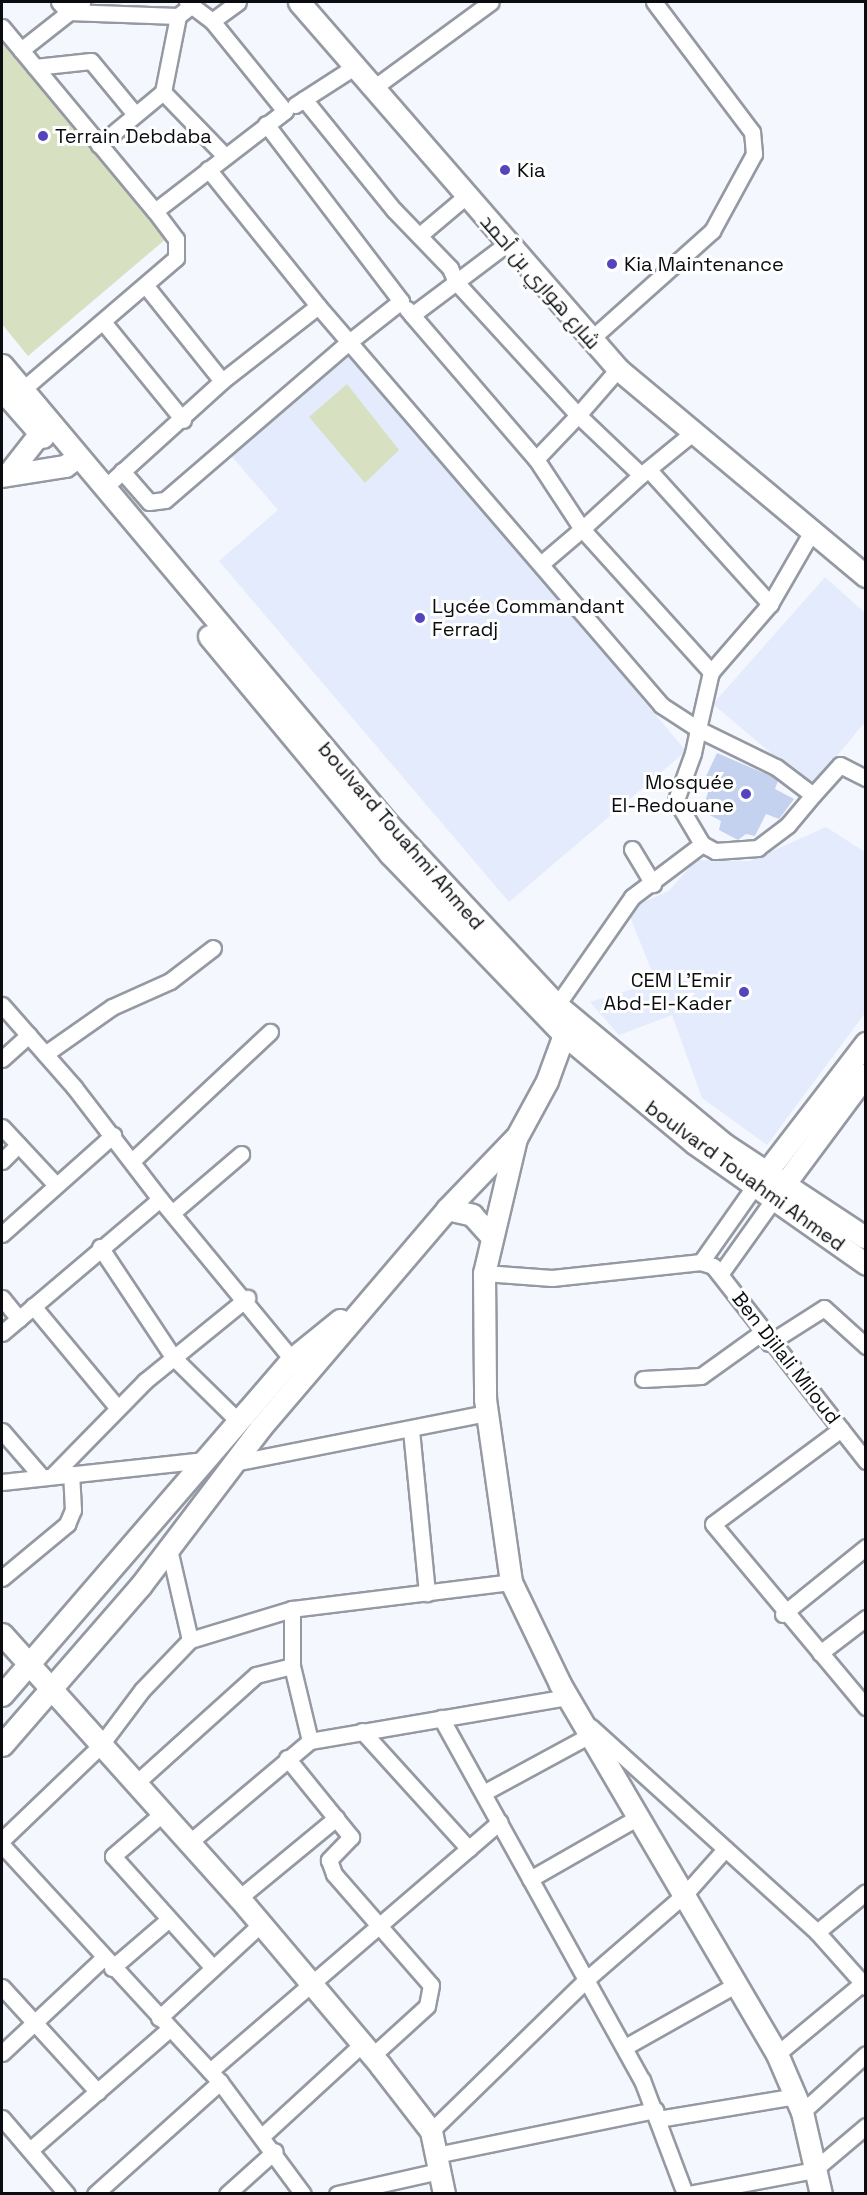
<!DOCTYPE html>
<html>
<head>
<meta charset="utf-8">
<style>
  body { margin:0 }
  #map { position:relative; width:867px; height:2195px; overflow:hidden; background:#f4f7fd; font-family:"Space Grotesk",Cairo,sans-serif }
  div>[style] { position:absolute }
  [style*='--x'] { left:calc(var(--x)*1px); top:calc(var(--y)*1px); width:calc(var(--w)*1px); rotate:calc(var(--a)*1deg) }
  .built>* { inset:0; background:#e3ebfc }
  .green>* { inset:0; background:#d7e1c1 }
  .building>* { inset:0; background:#c4d2f0 }
  .roads { filter:drop-shadow(2px 0 #9499a2) drop-shadow(-2px 0 #9499a2) drop-shadow(0 2px #9499a2) drop-shadow(0 -2px #9499a2) }
  .street>* { height:15px; margin:-7.5px; padding:0 7.5px; transform-origin:7.5px; border-radius:7.5px; background:#fff }
  .secondary>* { height:21px; margin:-10.5px; padding:0 10.5px; transform-origin:10.5px; border-radius:10.5px; background:#fff }
  .dots>* { width:16px; height:16px; translate:-50% -50%; box-sizing:border-box; border:3px solid #fff; border-radius:50% }
  span { translate:-50% -50%; white-space:nowrap; text-align:center; line-height:1.15; -webkit-text-stroke:6px #fff; paint-order:stroke }
  .poi-label { font-size:20px; color:#0a0c0f }
  .left { translate:0 -50%; text-align:left }
  .right { translate:-100% -50%; text-align:right }
  .street-label { font-size:20px; color:#0a0c0f }
  .frame { position:absolute; inset:0; border:3px solid #0a0c0f; pointer-events:none }
</style>
</head>
<body>
<div id="map">
  <div class="built">
    <div style="clip-path:polygon(348px 351px,686px 751px,509px 902px,219px 561px,278px 510px,228px 452px)"></div>
    <div style="clip-path:polygon(825px 577px,865px 613px,865px 722px,811px 787px,713px 704px)"></div>
    <div style="clip-path:polygon(826px 827px,865px 852px,865px 1013px,767px 1145px,702px 1098px,672px 1015px,619px 1035px,590px 1002px,656px 982px,627px 909px,669px 891px,696px 860px,750px 861px)"></div>
  </div>
  <div class="green">
    <div style="clip-path:polygon(2px 34px,167px 238px,28px 356px,2px 324px)"></div>
    <div style="clip-path:polygon(347px 384px,399px 450px,365px 483px,309px 417px)"></div>
  </div>
  <div class="building">
    <div style="clip-path:polygon(717px 753px,773px 777px,778px 781px,775px 789px,794px 799px,779px 819px,766px 814px,755px 836px,746px 834px,738px 840px,719px 830px,721px 821px,702px 811px,709px 789px,702px 785px)"></div>
  </div>
  <div class="roads">
    <div class="street">
      <div style="--x:59;--y:2;--w:13;--a:48"></div>
      <div style="--x:68;--y:12;--w:110;--a:2.1"></div>
      <div style="--x:178;--y:16;--w:16;--a:-38"></div>
      <div style="--x:187;--y:2;--w:31;--a:37"></div>
      <div style="--x:212;--y:21;--w:32;--a:-36"></div>
      <div style="--x:2;--y:27;--w:239;--a:50.3"></div>
      <div style="--x:21;--y:50;--w:78;--a:-38.2"></div>
      <div style="--x:35;--y:67;--w:56;--a:-6.1"></div>
      <div style="--x:91;--y:61;--w:67;--a:50.4"></div>
      <div style="--x:372;--y:89;--w:147;--a:-36.2"></div>
      <div style="--x:163;--y:92;--w:89;--a:45.9"></div>
      <div style="--x:304;--y:99;--w:143;--a:51"></div>
      <div style="--x:394;--y:210;--w:81;--a:46"></div>
      <div style="--x:450;--y:268;--w:15;--a:67"></div>
      <div style="--x:456;--y:282;--w:55;--a:143.1"></div>
      <div style="--x:412;--y:315;--w:8;--a:-130"></div>
      <div style="--x:295;--y:105;--w:70;--a:-32.8"></div>
      <div style="--x:266;--y:124;--w:223;--a:52.7"></div>
      <div style="--x:401;--y:301;--w:66;--a:141.7"></div>
      <div style="--x:349;--y:342;--w:479;--a:49.3"></div>
      <div style="--x:661;--y:705;--w:44;--a:33"></div>
      <div style="--x:698;--y:729;--w:87;--a:26"></div>
      <div style="--x:776;--y:767;--w:46;--a:37.1"></div>
      <div style="--x:813;--y:795;--w:39;--a:130"></div>
      <div style="--x:788;--y:825;--w:38;--a:143"></div>
      <div style="--x:758;--y:848;--w:43;--a:176"></div>
      <div style="--x:715;--y:851;--w:15;--a:-152"></div>
      <div style="--x:702;--y:844;--w:51;--a:-120.6"></div>
      <div style="--x:676;--y:800;--w:50;--a:-70.1"></div>
      <div style="--x:693;--y:753;--w:25;--a:-78"></div>
      <div style="--x:698;--y:729;--w:58;--a:-77.2"></div>
      <div style="--x:711;--y:672;--w:90;--a:-49.1"></div>
      <div style="--x:770;--y:604;--w:82;--a:-60"></div>
      <div style="--x:99;--y:145;--w:83;--a:-39.6"></div>
      <div style="--x:163;--y:92;--w:77;--a:-78.8"></div>
      <div style="--x:208;--y:169;--w:176;--a:51.2"></div>
      <div style="--x:421;--y:234;--w:59;--a:-40.2"></div>
      <div style="--x:505;--y:245;--w:61;--a:142.9"></div>
      <div style="--x:456;--y:282;--w:180;--a:47.5"></div>
      <div style="--x:578;--y:415;--w:61;--a:-49"></div>
      <div style="--x:412;--y:315;--w:190;--a:49.3"></div>
      <div style="--x:536;--y:459;--w:61;--a:-46.3"></div>
      <div style="--x:578;--y:415;--w:87;--a:43.6"></div>
      <div style="--x:641;--y:475;--w:63;--a:-39.2"></div>
      <div style="--x:104;--y:323;--w:125;--a:50.8"></div>
      <div style="--x:590;--y:340;--w:164;--a:-41.8"></div>
      <div style="--x:712;--y:231;--w:88;--a:-61.4"></div>
      <div style="--x:754;--y:154;--w:22;--a:-95"></div>
      <div style="--x:752;--y:132;--w:163;--a:-127"></div>
      <div style="--x:22;--y:390;--w:203;--a:-40.6"></div>
      <div style="--x:176;--y:258;--w:19;--a:-90"></div>
      <div style="--x:176;--y:239;--w:35;--a:-127"></div>
      <div style="--x:155;--y:211;--w:164;--a:-37.6"></div>
      <div style="--x:285;--y:111;--w:116;--a:-129"></div>
      <div style="--x:536;--y:459;--w:84;--a:56.7"></div>
      <div style="--x:582;--y:529;--w:80;--a:-42.5"></div>
      <div style="--x:649;--y:470;--w:181;--a:47.9"></div>
      <div style="--x:122;--y:471;--w:41;--a:48.9"></div>
      <div style="--x:149;--y:502;--w:16;--a:-7"></div>
      <div style="--x:165;--y:500;--w:243;--a:-40.7"></div>
      <div style="--x:349;--y:342;--w:48;--a:-130.7"></div>
      <div style="--x:318;--y:306;--w:122;--a:142"></div>
      <div style="--x:103;--y:489;--w:161;--a:-42.2"></div>
      <div style="--x:222;--y:381;--w:122;--a:-128.7"></div>
      <div style="--x:542;--y:563;--w:52;--a:-40.4"></div>
      <div style="--x:582;--y:529;--w:193;--a:47.9"></div>
      <div style="--x:813;--y:795;--w:40;--a:-48"></div>
      <div style="--x:840;--y:765;--w:29;--a:27"></div>
      <div style="--x:632;--y:849;--w:41;--a:59"></div>
      <div style="--x:2;--y:1005;--w:109;--a:48.7"></div>
      <div style="--x:74;--y:1087;--w:141;--a:52.5"></div>
      <div style="--x:557;--y:1005;--w:131;--a:-55.2"></div>
      <div style="--x:632;--y:897;--w:88;--a:-37.1"></div>
      <div style="--x:45;--y:1054;--w:82;--a:-35"></div>
      <div style="--x:112;--y:1007;--w:64;--a:-24.1"></div>
      <div style="--x:170;--y:981;--w:54;--a:-37.5"></div>
      <div style="--x:2;--y:1059;--w:36;--a:-42"></div>
      <div style="--x:2;--y:1127;--w:79;--a:47"></div>
      <div style="--x:2;--y:1161;--w:23;--a:-45"></div>
      <div style="--x:132;--y:1161;--w:189;--a:-43.1"></div>
      <div style="--x:172;--y:1213;--w:91;--a:-40.5"></div>
      <div style="--x:2;--y:1234;--w:149;--a:-41.7"></div>
      <div style="--x:100;--y:1247;--w:132;--a:56.4"></div>
      <div style="--x:173;--y:1357;--w:90;--a:44.5"></div>
      <div style="--x:701;--y:1262;--w:92;--a:-54.8"></div>
      <div style="--x:484;--y:1273;--w:68;--a:4.2"></div>
      <div style="--x:552;--y:1278;--w:150;--a:-6.1"></div>
      <div style="--x:701;--y:1262;--w:13;--a:18"></div>
      <div style="--x:713;--y:1266;--w:248;--a:51.9"></div>
      <div style="--x:721;--y:1273;--w:90;--a:-54.5"></div>
      <div style="--x:2;--y:1298;--w:27;--a:51"></div>
      <div style="--x:33;--y:1306;--w:131;--a:50.3"></div>
      <div style="--x:2;--y:1333;--w:207;--a:-40.3"></div>
      <div style="--x:160;--y:1199;--w:215;--a:50.5"></div>
      <div style="--x:769;--y:1343;--w:65;--a:-32.5"></div>
      <div style="--x:824;--y:1308;--w:57;--a:42.1"></div>
      <div style="--x:643;--y:1379;--w:58;--a:-3"></div>
      <div style="--x:701;--y:1376;--w:74;--a:-35.6"></div>
      <div style="--x:841;--y:1429;--w:159;--a:143.4"></div>
      <div style="--x:713;--y:1524;--w:239;--a:50.1"></div>
      <div style="--x:411;--y:1430;--w:164;--a:84.4"></div>
      <div style="--x:2;--y:1431;--w:60;--a:49.1"></div>
      <div style="--x:234;--y:1463;--w:257;--a:-11.2"></div>
      <div style="--x:52;--y:1476;--w:133;--a:-45.6"></div>
      <div style="--x:145;--y:1381;--w:132;--a:-39.1"></div>
      <div style="--x:2;--y:1482;--w:204;--a:-6.2"></div>
      <div style="--x:169;--y:1549;--w:93;--a:77"></div>
      <div style="--x:2;--y:1578;--w:85;--a:-39.7"></div>
      <div style="--x:67;--y:1524;--w:15;--a:-67"></div>
      <div style="--x:73;--y:1510;--w:36;--a:-93"></div>
      <div style="--x:292;--y:1609;--w:57;--a:90"></div>
      <div style="--x:292;--y:1666;--w:77;--a:76.5"></div>
      <div style="--x:783;--y:1614;--w:107;--a:-38.9"></div>
      <div style="--x:820;--y:1653;--w:58;--a:-37.3"></div>
      <div style="--x:441;--y:1718;--w:414;--a:61"></div>
      <div style="--x:642;--y:2080;--w:122;--a:69.3"></div>
      <div style="--x:591;--y:1727;--w:305;--a:42.2"></div>
      <div style="--x:817;--y:1932;--w:74;--a:48.3"></div>
      <div style="--x:362;--y:1731;--w:159;--a:47.8"></div>
      <div style="--x:287;--y:1758;--w:102;--a:51"></div>
      <div style="--x:351;--y:1837;--w:32;--a:134"></div>
      <div style="--x:329;--y:1860;--w:15;--a:70"></div>
      <div style="--x:334;--y:1874;--w:147;--a:48.9"></div>
      <div style="--x:431;--y:1985;--w:21;--a:101"></div>
      <div style="--x:427;--y:2006;--w:74;--a:137.7"></div>
      <div style="--x:135;--y:1784;--w:163;--a:-42"></div>
      <div style="--x:256;--y:1675;--w:37;--a:-14"></div>
      <div style="--x:485;--y:1792;--w:119;--a:-28.5"></div>
      <div style="--x:163;--y:1813;--w:66;--a:139.3"></div>
      <div style="--x:113;--y:1856;--w:150;--a:48.2"></div>
      <div style="--x:2;--y:1840;--w:136;--a:-43.8"></div>
      <div style="--x:100;--y:1746;--w:70;--a:-53.1"></div>
      <div style="--x:142;--y:1690;--w:69;--a:-46.2"></div>
      <div style="--x:190;--y:1640;--w:107;--a:-16.9"></div>
      <div style="--x:292;--y:1609;--w:221;--a:-7"></div>
      <div style="--x:190;--y:1842;--w:157;--a:-40.1"></div>
      <div style="--x:310;--y:1741;--w:262;--a:-9.7"></div>
      <div style="--x:2;--y:1845;--w:322;--a:47.4"></div>
      <div style="--x:220;--y:2082;--w:139;--a:53.5"></div>
      <div style="--x:530;--y:1879;--w:127;--a:-29.8"></div>
      <div style="--x:239;--y:1898;--w:126;--a:-39.5"></div>
      <div style="--x:817;--y:1932;--w:63;--a:-39.2"></div>
      <div style="--x:112;--y:1968;--w:75;--a:-40.7"></div>
      <div style="--x:2;--y:1987;--w:142;--a:47.6"></div>
      <div style="--x:159;--y:2018;--w:139;--a:-42.7"></div>
      <div style="--x:625;--y:2047;--w:129;--a:-29.4"></div>
      <div style="--x:2;--y:2053;--w:139;--a:-43.2"></div>
      <div style="--x:777;--y:2054;--w:116;--a:-39.7"></div>
      <div style="--x:210;--y:2071;--w:382;--a:-40.7"></div>
      <div style="--x:802;--y:2112;--w:86;--a:-42.2"></div>
      <div style="--x:2;--y:2118;--w:100;--a:49.5"></div>
      <div style="--x:658;--y:2119;--w:141;--a:-9.4"></div>
      <div style="--x:431;--y:2131;--w:219;--a:-44.3"></div>
      <div style="--x:588;--y:1978;--w:130;--a:-40.9"></div>
      <div style="--x:686;--y:1893;--w:59;--a:-48.4"></div>
      <div style="--x:262;--y:2136;--w:136;--a:-42.6"></div>
      <div style="--x:30;--y:2150;--w:184;--a:-41"></div>
      <div style="--x:436;--y:2155;--w:224;--a:-11.6"></div>
      <div style="--x:95;--y:2194;--w:168;--a:-41.9"></div>
      <div style="--x:227;--y:2194;--w:64;--a:-41.9"></div>
      <div style="--x:337;--y:2194;--w:105;--a:-12.7"></div>
      <div style="--x:688;--y:2194;--w:128;--a:-10.8"></div>
      <div style="--x:814;--y:2170;--w:68;--a:-40.2"></div>
    </div>
    <div class="secondary">
      <div style="--x:299;--y:2;--w:486;--a:49"></div>
      <div style="--x:618;--y:369;--w:323;--a:39.9"></div>
      <div style="--x:2;--y:365;--w:601;--a:49.93"></div>
      <div style="--x:389;--y:825;--w:246;--a:47"></div>
      <div style="--x:557;--y:1005;--w:217;--a:39.8"></div>
      <div style="--x:724;--y:1144;--w:170;--a:33.5"></div>
      <div style="--x:2;--y:390;--w:62;--a:48.9"></div>
      <div style="--x:8;--y:474;--w:65;--a:-51.9"></div>
      <div style="--x:2;--y:476;--w:64;--a:-9"></div>
      <div style="--x:65;--y:466;--w:14;--a:-36"></div>
      <div style="--x:209;--y:636;--w:283;--a:50.3"></div>
      <div style="--x:390;--y:854;--w:247;--a:46.1"></div>
      <div style="--x:561;--y:1032;--w:173;--a:39.8"></div>
      <div style="--x:694;--y:1143;--w:210;--a:35.1"></div>
      <div style="--x:570;--y:1018;--w:67;--a:110.1"></div>
      <div style="--x:547;--y:1081;--w:65;--a:118.5"></div>
      <div style="--x:516;--y:1138;--w:139;--a:103.3"></div>
      <div style="--x:484;--y:1273;--w:126;--a:89.5"></div>
      <div style="--x:485;--y:1399;--w:185;--a:81.9"></div>
      <div style="--x:511;--y:1582;--w:113;--a:64.3"></div>
      <div style="--x:560;--y:1684;--w:429;--a:59.6"></div>
      <div style="--x:777;--y:2054;--w:63;--a:66.7"></div>
      <div style="--x:802;--y:2112;--w:84;--a:77"></div>
      <div style="--x:758;--y:1183;--w:177;--a:-52.4"></div>
      <div style="--x:777;--y:1194;--w:149;--a:-53.4"></div>
      <div style="--x:447;--y:1209;--w:26;--a:13"></div>
      <div style="--x:472;--y:1215;--w:25;--a:48"></div>
      <div style="--x:2;--y:1634;--w:355;--a:48.1"></div>
      <div style="--x:239;--y:1898;--w:219;--a:49.8"></div>
      <div style="--x:380;--y:2065;--w:83;--a:52.3"></div>
      <div style="--x:431;--y:2131;--w:64;--a:78.3"></div>
      <div style="--x:2;--y:1695;--w:444;--a:-49.2"></div>
      <div style="--x:292;--y:1359;--w:62;--a:-39.1"></div>
      <div style="--x:2;--y:1745;--w:212;--a:-49"></div>
      <div style="--x:141;--y:1585;--w:198;--a:-52.8"></div>
      <div style="--x:261;--y:1427;--w:287;--a:-49.5"></div>
      <div style="--x:447;--y:1209;--w:98;--a:-46.2"></div>
    </div>
  </div>
  <div class="dots">
    <div style="left:43px;top:136px;background:#5545bd"></div>
    <div style="left:505px;top:170px;background:#5545bd"></div>
    <div style="left:612px;top:264px;background:#5545bd"></div>
    <div style="left:420px;top:618px;background:#5545bd"></div>
    <div style="left:746px;top:794px;background:#5545bd"></div>
    <div style="left:744px;top:992px;background:#5545bd"></div>
  </div>
  <div class="poi-label">
    <span class="left" style="left:55px;top:136px">Terrain Debdaba</span>
    <span class="left" style="left:517px;top:170px">Kia</span>
    <span class="left" style="left:624px;top:264px">Kia Maintenance</span>
    <span class="left" style="left:432px;top:618px">Lycée Commandant<br>Ferradj</span>
    <span class="right" style="left:734px;top:794px">Mosquée<br>El-Redouane</span>
    <span class="right" style="left:732px;top:992px">CEM L'Emir<br>Abd-El-Kader</span>
  </div>
  <div class="street-label">
    <span style="left:540px;top:282px;rotate:49deg">شارع هواري بن أحمد</span>
    <span style="left:401px;top:836px;rotate:49deg">boulvard Touahmi Ahmed</span>
    <span style="left:745px;top:1176px;rotate:36deg">boulvard Touahmi Ahmed</span>
    <span style="left:786px;top:1358px;rotate:52deg">Ben Djilali Miloud</span>
  </div>
  <div class="frame"></div>
</div>
</body>
</html>
